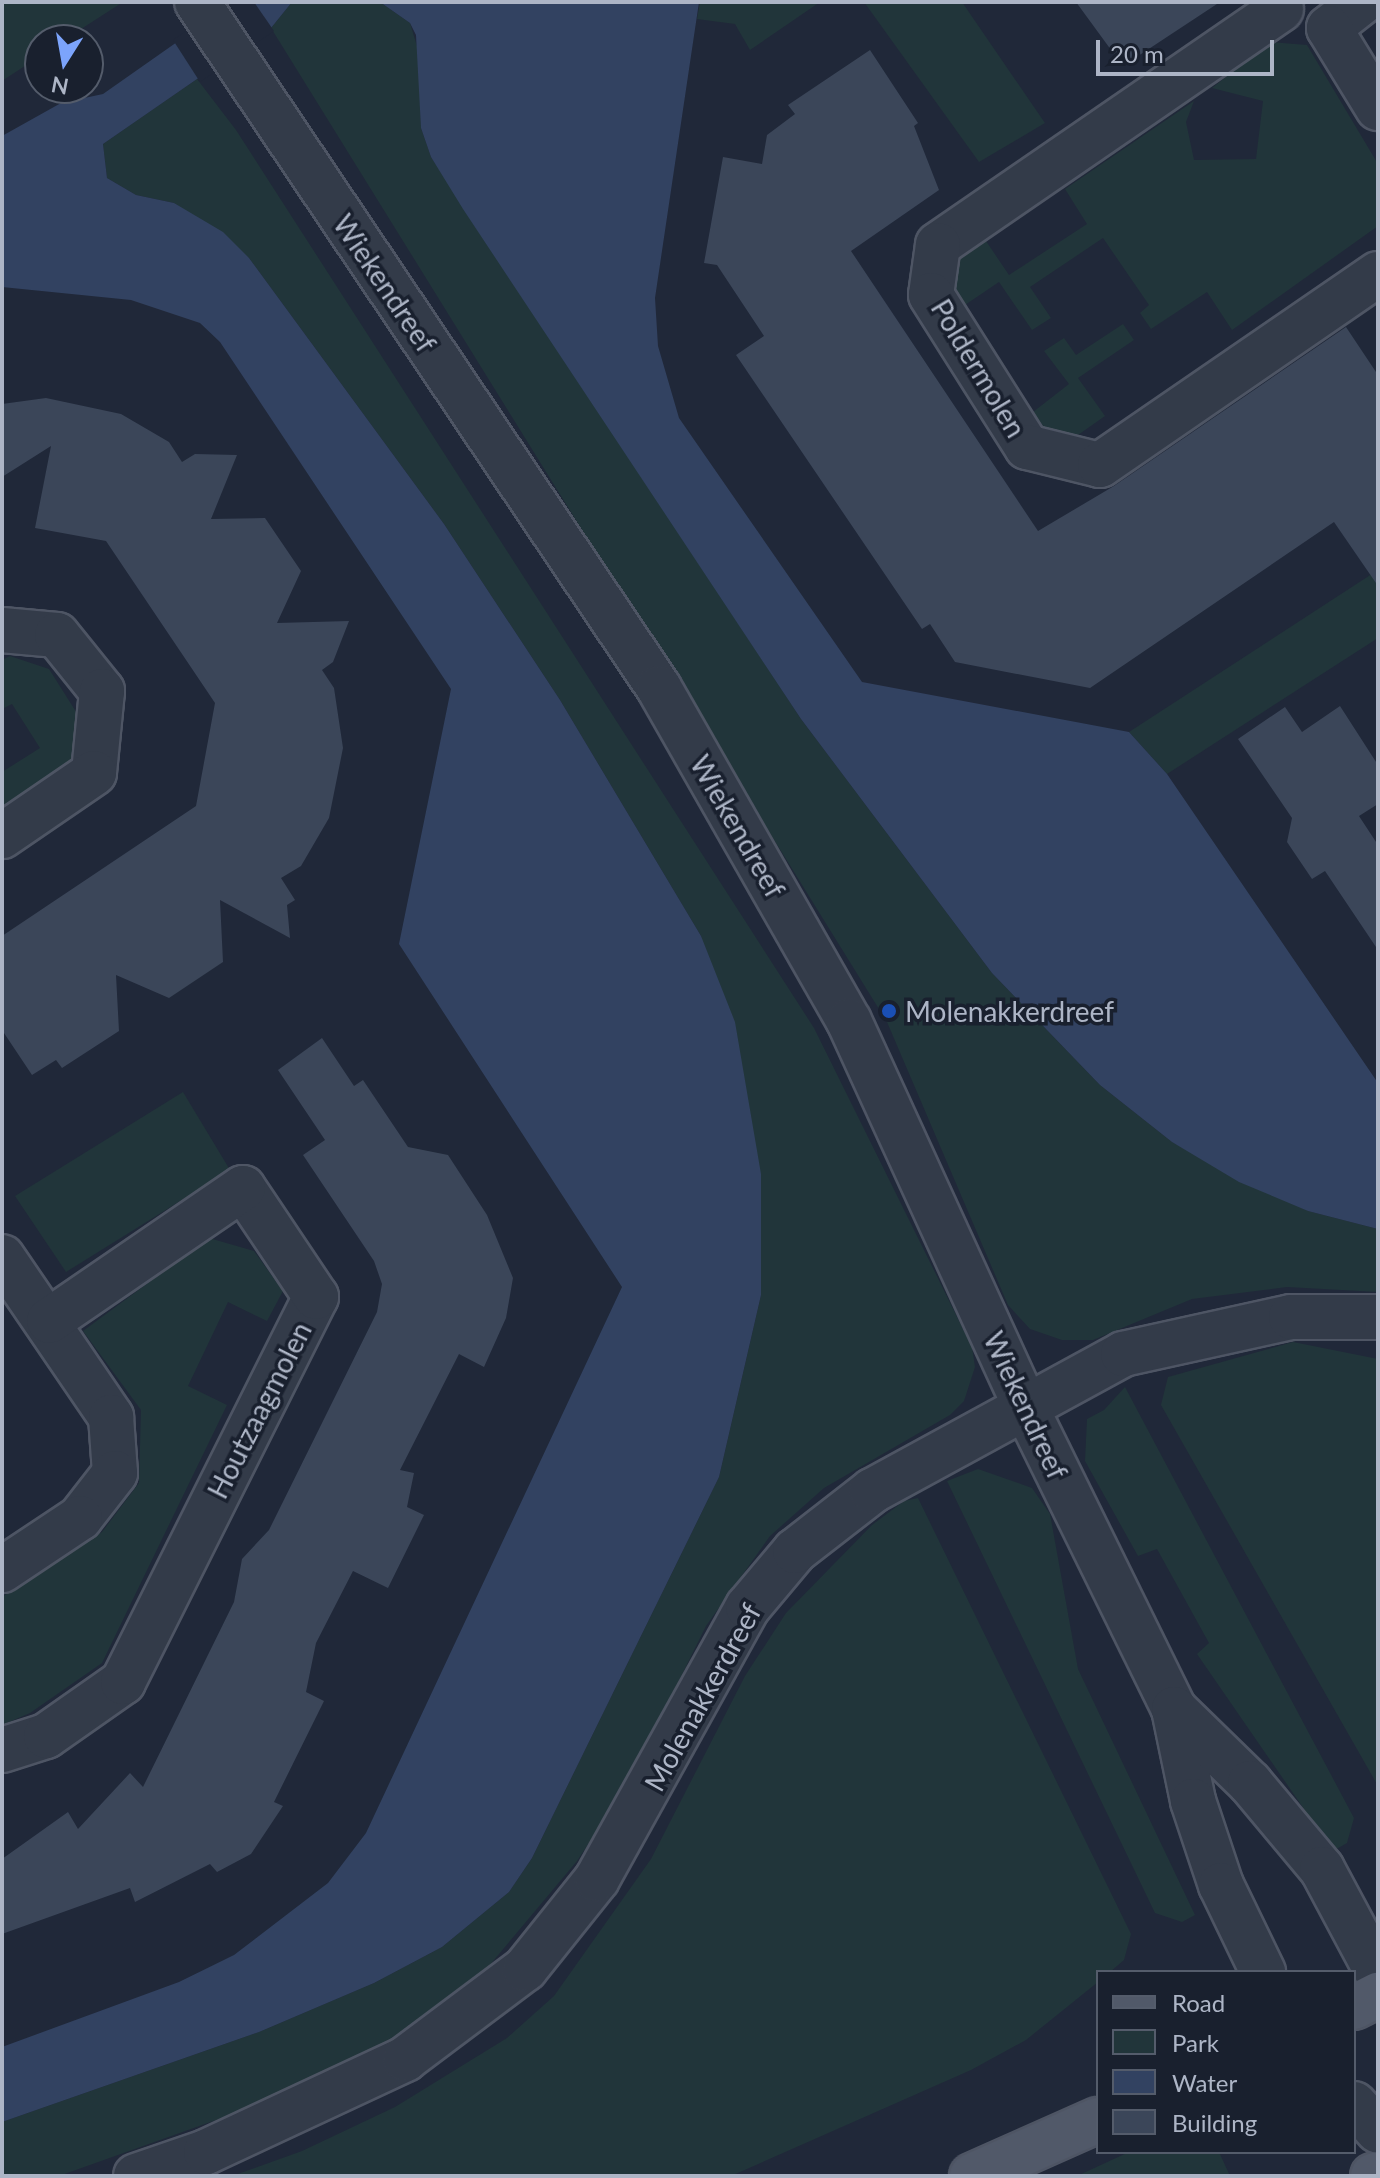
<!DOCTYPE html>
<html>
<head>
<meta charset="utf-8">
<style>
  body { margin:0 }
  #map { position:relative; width:1380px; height:2178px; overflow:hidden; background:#202839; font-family:Lato,sans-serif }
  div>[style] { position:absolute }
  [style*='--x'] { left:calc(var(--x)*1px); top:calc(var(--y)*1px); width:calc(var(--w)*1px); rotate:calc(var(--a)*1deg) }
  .green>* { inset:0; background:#21353a }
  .water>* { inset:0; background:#324261 }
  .pier>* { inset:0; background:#202839 }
  .building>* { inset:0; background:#3b4659 }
  .roads { filter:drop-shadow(2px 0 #4e5564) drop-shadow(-2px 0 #4e5564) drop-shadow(0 2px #4e5564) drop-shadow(0 -2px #4e5564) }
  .minor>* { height:44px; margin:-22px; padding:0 22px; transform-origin:22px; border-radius:22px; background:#333b49 }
  .major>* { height:44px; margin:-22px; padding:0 22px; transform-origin:22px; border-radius:22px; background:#515969 }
  .dots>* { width:22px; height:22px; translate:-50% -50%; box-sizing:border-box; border:4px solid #19202e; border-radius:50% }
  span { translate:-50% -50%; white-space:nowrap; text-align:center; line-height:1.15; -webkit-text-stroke:7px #19202e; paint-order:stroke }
  .street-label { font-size:28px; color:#adb5c6 }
  .poi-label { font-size:28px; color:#adb5c6 }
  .left { translate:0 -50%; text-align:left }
  .frame { position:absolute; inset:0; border:4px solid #adb5c6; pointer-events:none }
  .legend { position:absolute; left:1096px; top:1970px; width:260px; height:184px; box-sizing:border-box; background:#19202e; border:2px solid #545c6b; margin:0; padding:10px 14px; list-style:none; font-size:24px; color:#adb5c6 }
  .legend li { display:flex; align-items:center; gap:16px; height:40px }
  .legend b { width:40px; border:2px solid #545c6b }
  .north { position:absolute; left:24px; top:24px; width:80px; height:80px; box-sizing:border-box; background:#19202e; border:2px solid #545c6b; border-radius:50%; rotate:191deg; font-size:22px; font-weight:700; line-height:32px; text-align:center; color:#adb5c6 }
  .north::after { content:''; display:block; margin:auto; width:28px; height:36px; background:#7ca4fc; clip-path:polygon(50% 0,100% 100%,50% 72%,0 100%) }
  .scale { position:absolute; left:1096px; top:40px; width:178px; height:36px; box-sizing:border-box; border:4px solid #adb5c6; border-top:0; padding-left:10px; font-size:24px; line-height:28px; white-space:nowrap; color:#adb5c6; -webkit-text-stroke:6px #19202e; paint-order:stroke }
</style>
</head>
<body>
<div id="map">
  <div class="green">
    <div style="clip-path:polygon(2px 2px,123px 2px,64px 40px,40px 40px,40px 56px,2px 81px)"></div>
    <div style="clip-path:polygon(292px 2px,380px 2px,410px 23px,420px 56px,421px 128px,431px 157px,801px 719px,992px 973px,1100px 1085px,1172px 1142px,1308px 1211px,1378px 1229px,1378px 1292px,1287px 1287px,1192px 1299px,1093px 1340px,1062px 1340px,1030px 1329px,1008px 1305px,887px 1022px,271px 28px)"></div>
    <div style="clip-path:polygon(700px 2px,820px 2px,750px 50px,735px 24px,697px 19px)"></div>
    <div style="clip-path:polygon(864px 2px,962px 2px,1045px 123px,979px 162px)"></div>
    <div style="clip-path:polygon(1270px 42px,1307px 45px,1378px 164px,1378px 226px,1232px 330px,1207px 292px,1151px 329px,1140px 313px,1149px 305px,1103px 238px,1030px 287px,1051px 318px,1032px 330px,999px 282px,962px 307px,954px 295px,958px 258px,986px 241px,1009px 275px,1087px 224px,1065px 189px,1194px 101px,1186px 122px,1194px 160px,1256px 159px,1263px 101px,1212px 88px)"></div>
    <div style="clip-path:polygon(197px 79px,236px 130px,814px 1028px,972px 1347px,975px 1367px,964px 1401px,950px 1415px,824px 1488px,770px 1536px,706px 1626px,627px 1786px,577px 1861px,473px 1985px,414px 2029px,353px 2065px,247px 2109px,59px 2176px,2px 2176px,2px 2122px,259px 2032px,374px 1983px,442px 1947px,509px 1892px,532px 1858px,719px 1477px,761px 1295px,701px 936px,560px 700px,444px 524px,249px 258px,174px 203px,136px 195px,107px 178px,103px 144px)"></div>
    <div style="clip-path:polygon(1123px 324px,1134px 340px,1078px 378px,1105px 416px,1078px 435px,1044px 427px,1033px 412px,1069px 384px,1044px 351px,1064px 338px,1076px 355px)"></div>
    <div style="clip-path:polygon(1378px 570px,1378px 638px,1167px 774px,1129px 732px)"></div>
    <div style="clip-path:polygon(10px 656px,49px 669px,80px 718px,73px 764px,2px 808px,2px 772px,40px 748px,12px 704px,2px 709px,2px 660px)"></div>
    <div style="clip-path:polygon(183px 1092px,230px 1170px,66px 1272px,15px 1196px)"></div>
    <div style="clip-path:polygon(209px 1238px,254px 1251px,283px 1291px,267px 1321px,228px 1302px,188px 1386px,227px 1405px,102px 1663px,30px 1713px,2px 1725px,2px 1597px,102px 1532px,139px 1483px,141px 1410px,83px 1331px)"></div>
    <div style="clip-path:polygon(1293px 1342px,1378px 1359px,1378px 1786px,1161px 1405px,1168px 1377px)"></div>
    <div style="clip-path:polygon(1125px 1387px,1354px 1818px,1347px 1843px,1333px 1851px,1197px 1654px,1209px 1643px,1157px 1549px,1138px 1556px,1085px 1461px,1087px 1419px,1104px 1410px)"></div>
    <div style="clip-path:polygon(978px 1469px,1032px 1488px,1050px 1514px,1078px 1669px,1195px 1915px,1182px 1922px,1155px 1913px,947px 1481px)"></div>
    <div style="clip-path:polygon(918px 1498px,1131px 1934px,1124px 1960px,1110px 1972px,1098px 1972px,1098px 1982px,1026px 2040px,971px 2070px,731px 2176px,232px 2176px,302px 2151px,395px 2107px,507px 2038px,554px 1996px,651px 1859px,745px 1676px,786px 1613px,872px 1525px,904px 1501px)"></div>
    <div style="clip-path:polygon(1129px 2152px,1219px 2152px,1230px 2176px,1077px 2176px)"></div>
  </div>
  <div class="water">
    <div style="clip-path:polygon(234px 2px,292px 2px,271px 28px,103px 144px,107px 178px,136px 195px,174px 203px,223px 232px,249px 258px,444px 524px,560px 700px,701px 936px,735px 1022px,761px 1174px,761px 1295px,719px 1477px,532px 1858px,509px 1892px,442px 1947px,374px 1983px,259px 2032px,2px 2122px,2px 2047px,179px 1982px,234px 1955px,328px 1883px,366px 1833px,622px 1287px,399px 944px,451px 689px,220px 342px,200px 323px,131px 300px,2px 287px,2px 136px,61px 103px,103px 94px)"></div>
    <div style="clip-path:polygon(380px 2px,699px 2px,655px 298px,658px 346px,679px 418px,862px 682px,1129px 732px,1167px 774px,1378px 1083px,1378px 1229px,1308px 1211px,1239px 1182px,1172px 1142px,1100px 1085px,992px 973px,801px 719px,463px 209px,431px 157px,421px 128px,416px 35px,410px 23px)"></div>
  </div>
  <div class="pier">
    <div style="clip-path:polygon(227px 2px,254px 2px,274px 31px,200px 82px,173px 40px)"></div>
  </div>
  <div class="building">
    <div style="clip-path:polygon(1076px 2px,1220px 2px,1129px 62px,1120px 51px,1114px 54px)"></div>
    <div style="clip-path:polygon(870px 50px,918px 123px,914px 126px,939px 190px,851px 251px,1038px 531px,1114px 486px,1346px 327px,1378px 375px,1378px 586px,1334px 522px,1090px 688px,955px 662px,930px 624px,922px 629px,736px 355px,764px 336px,717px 265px,704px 263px,723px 157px,762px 164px,767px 135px,795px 114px,788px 105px)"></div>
    <div style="clip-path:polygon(46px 398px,121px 414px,169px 442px,182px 462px,195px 454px,237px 455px,211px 519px,265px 518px,301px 571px,277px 623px,349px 621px,333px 662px,322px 670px,334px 688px,343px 748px,329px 818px,301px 866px,281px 878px,295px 900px,287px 905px,290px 938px,220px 900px,223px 962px,169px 998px,116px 975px,119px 1031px,62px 1068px,56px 1060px,32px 1075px,2px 1030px,2px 936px,196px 806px,215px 703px,106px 541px,35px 528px,51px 446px,2px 477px,2px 404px)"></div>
    <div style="clip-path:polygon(1340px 706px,1378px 765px,1378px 804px,1359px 816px,1378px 845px,1378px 950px,1325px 871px,1312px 879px,1287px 842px,1292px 818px,1238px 739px,1285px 707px,1302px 732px)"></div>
    <div style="clip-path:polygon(322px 1038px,354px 1086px,363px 1080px,408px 1147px,448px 1155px,487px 1215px,513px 1278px,506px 1318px,484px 1367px,459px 1354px,400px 1470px,414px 1473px,407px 1507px,424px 1515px,388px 1588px,353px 1571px,316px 1643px,306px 1692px,324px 1701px,274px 1802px,283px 1806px,251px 1854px,217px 1872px,210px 1864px,135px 1902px,130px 1888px,2px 1934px,2px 1859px,68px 1812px,78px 1829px,130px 1773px,143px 1787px,234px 1602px,242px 1559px,269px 1530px,377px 1312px,382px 1284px,374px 1261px,303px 1155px,325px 1140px,278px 1070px)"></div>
  </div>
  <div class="roads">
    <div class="minor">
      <div style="--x:197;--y:2;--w:827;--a:56.04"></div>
      <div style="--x:659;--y:688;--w:383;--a:60.3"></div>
      <div style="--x:849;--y:1021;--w:423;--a:65.4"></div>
      <div style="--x:1025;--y:1406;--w:338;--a:63.8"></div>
      <div style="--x:1174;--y:1709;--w:94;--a:78.3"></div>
      <div style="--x:1193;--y:1801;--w:89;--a:71.6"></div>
      <div style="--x:1221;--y:1885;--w:97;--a:64.2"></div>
      <div style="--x:1362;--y:2;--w:42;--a:141.8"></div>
      <div style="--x:1329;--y:28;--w:94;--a:58.5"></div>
      <div style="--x:1281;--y:9;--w:416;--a:145.5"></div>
      <div style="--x:938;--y:245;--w:50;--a:98"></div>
      <div style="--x:931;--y:295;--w:180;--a:57.7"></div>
      <div style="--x:1027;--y:447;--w:75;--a:13.9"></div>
      <div style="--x:1100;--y:465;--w:337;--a:-34.5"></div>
      <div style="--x:2;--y:630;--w:55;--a:5.2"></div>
      <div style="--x:57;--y:635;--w:72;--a:51.2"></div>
      <div style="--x:102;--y:691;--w:82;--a:95.6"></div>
      <div style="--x:94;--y:773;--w:112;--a:145.6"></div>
      <div style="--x:2;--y:1257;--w:194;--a:55.7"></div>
      <div style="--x:111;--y:1417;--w:56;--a:85.9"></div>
      <div style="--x:115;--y:1473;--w:57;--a:127.9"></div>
      <div style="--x:80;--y:1518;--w:94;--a:146.3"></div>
      <div style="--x:1174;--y:1709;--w:106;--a:44.2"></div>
      <div style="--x:1250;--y:1783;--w:112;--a:50.1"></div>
      <div style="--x:1322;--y:1869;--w:119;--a:61.9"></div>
      <div style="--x:2;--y:1750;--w:46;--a:-17.7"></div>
      <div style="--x:46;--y:1736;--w:94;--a:-35"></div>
      <div style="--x:123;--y:1682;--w:431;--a:-63.4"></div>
      <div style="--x:316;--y:1297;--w:131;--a:-123.8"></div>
      <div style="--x:243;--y:1188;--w:235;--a:145.6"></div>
      <div style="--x:1354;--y:2104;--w:36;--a:48"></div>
      <div style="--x:136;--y:2176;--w:74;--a:-18.9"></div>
      <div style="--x:206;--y:2152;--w:220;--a:-25"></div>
      <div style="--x:405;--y:2059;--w:150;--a:-36.9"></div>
      <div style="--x:525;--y:1969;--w:115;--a:-51.3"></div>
      <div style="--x:597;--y:1879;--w:311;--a:-61"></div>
      <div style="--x:748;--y:1607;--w:73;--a:-50"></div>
      <div style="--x:795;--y:1551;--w:98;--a:-37.9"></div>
      <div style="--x:872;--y:1491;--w:286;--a:-28.6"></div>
      <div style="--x:1123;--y:1354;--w:172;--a:-12.4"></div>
      <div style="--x:1291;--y:1317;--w:87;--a:0"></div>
    </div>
    <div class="major">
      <div style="--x:1354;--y:2007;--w:27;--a:-27"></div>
      <div style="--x:972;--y:2176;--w:138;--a:-24"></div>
      <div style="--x:1373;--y:2176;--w:5;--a:-22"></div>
    </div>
  </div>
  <div class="dots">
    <div style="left:889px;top:1011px;background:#1a4fb4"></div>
  </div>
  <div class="street-label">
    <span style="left:385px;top:283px;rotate:56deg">Wiekendreef</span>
    <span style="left:979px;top:368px;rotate:59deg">Poldermolen</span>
    <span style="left:738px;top:826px;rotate:60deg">Wiekendreef</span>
    <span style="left:1026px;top:1405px;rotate:65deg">Wiekendreef</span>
    <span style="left:259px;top:1410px;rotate:-63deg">Houtzaagmolen</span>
    <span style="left:702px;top:1697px;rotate:-61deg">Molenakkerdreef</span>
  </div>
  <div class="poi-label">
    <span class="left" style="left:905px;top:1011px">Molenakkerdreef</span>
  </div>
  <div class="frame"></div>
  <ul class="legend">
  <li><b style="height:10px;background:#515969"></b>Road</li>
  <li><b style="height:22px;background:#21353a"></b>Park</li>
  <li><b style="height:22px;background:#324261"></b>Water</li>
  <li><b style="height:22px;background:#3b4659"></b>Building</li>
  </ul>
  <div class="north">N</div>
  <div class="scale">20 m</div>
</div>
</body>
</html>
